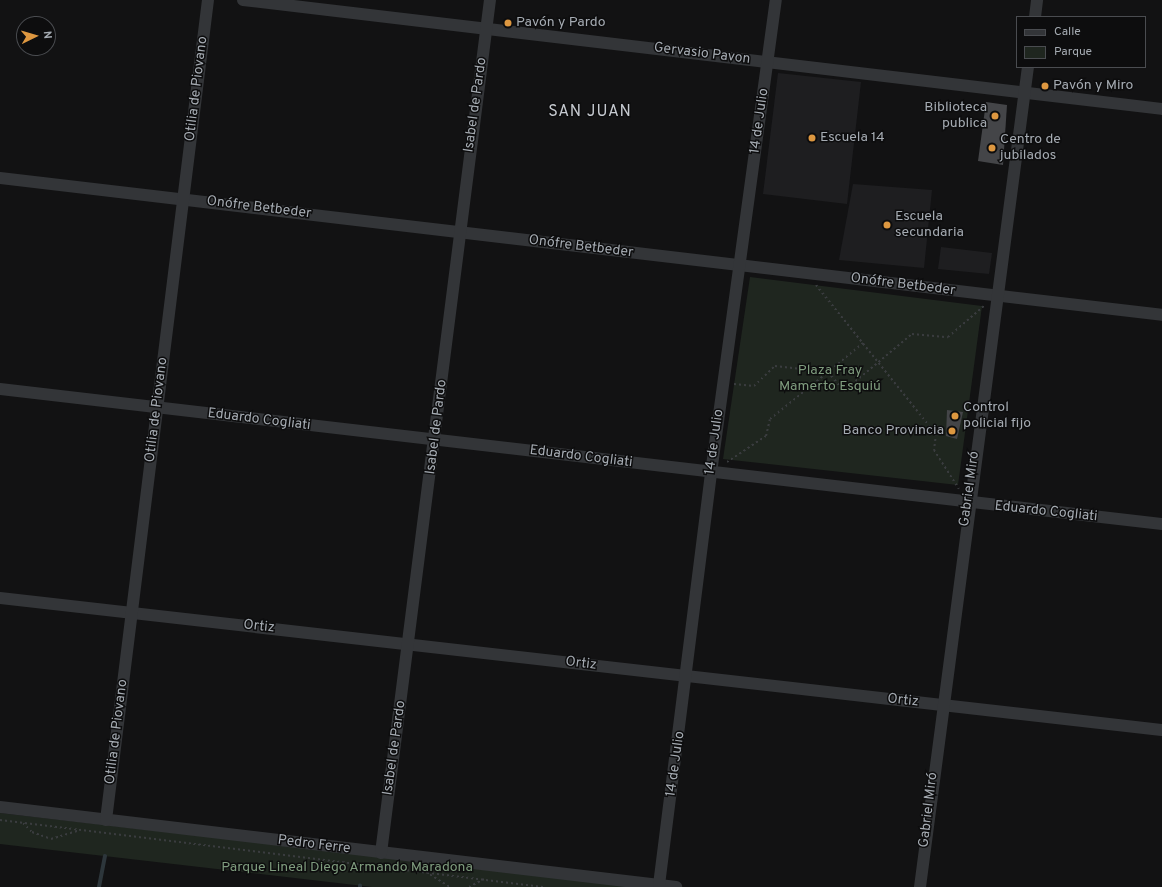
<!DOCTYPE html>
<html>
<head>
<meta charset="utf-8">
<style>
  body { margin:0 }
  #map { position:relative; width:1162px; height:887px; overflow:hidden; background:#121213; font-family:Overpass,sans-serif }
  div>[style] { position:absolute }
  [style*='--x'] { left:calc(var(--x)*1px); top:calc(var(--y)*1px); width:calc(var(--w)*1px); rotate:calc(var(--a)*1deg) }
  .built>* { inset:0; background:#1e1e20 }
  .green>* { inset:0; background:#1f261f }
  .stream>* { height:3.5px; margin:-1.75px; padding:0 1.75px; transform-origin:1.75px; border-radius:1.75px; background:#2d363b }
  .building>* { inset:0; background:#444548 }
  .path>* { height:2px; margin-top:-1px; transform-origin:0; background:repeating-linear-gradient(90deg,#3a3c3f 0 2px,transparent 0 5px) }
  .minor>* { height:12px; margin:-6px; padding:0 6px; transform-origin:6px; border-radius:6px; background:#333538 }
  .dots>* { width:11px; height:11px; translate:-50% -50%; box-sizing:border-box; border:2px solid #0d0d0e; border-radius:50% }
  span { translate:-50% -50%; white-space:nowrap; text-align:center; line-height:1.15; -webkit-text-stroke:3px #0d0d0e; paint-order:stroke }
  .poi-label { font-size:14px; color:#a5abb2 }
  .left { translate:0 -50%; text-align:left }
  .right { translate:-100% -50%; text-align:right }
  .street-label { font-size:14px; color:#a5abb2 }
  .park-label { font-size:14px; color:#7f9c7e }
  .quarter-label { font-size:16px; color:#c5c9cf; letter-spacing:1px }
  .legend { position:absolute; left:1016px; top:16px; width:130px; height:52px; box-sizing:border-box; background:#0d0d0e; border:1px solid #4a4c50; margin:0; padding:5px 7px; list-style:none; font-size:12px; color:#a5abb2 }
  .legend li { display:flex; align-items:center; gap:8px; height:20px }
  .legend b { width:20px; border:1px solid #4a4c50 }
  .north { position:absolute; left:16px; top:16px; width:40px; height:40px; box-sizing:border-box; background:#0d0d0e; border:1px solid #4a4c50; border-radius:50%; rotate:85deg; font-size:11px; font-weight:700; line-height:16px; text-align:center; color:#a5abb2 }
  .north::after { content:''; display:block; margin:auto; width:14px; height:18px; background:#dd9740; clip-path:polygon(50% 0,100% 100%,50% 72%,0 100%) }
</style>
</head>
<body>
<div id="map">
  <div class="built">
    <div style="clip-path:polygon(778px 73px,861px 82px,847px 204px,763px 194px)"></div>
    <div style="clip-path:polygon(853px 184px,932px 190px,924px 268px,839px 260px)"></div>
    <div style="clip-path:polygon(941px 247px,992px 253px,989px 274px,938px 269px)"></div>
  </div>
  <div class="green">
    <div style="clip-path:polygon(750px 277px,982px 306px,958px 485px,723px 459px)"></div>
    <div style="clip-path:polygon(0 813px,647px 887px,372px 887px,0 844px)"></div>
  </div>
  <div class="stream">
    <div style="--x:99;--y:887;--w:31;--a:-79"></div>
    <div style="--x:360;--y:887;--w:1;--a:-90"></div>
  </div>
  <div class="building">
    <div style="clip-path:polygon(986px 102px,1007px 105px,1003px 165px,978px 161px)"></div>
    <div style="clip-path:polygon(947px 410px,963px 412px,957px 439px,946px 436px)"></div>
  </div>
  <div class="path">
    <div style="--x:816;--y:285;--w:191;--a:51.2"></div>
    <div style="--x:936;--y:434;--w:16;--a:97"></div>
    <div style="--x:934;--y:450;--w:46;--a:57.3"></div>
    <div style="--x:863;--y:343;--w:45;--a:140.4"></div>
    <div style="--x:828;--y:372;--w:25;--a:50"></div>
    <div style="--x:844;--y:391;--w:89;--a:-40"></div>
    <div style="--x:912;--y:334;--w:36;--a:5"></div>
    <div style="--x:948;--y:337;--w:49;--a:-40.9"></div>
    <div style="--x:734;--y:384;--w:20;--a:6"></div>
    <div style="--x:754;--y:386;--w:29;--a:-44"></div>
    <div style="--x:775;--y:366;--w:53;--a:6.5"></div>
    <div style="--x:727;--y:462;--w:47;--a:-33.7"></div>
    <div style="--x:766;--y:436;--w:17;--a:-77"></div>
    <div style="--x:770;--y:419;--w:75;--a:-39"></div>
    <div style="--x:0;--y:820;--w:547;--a:7.03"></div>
    <div style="--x:23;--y:823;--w:13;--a:45"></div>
    <div style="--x:32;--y:832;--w:20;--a:20"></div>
    <div style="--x:51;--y:839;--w:28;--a:-17"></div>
    <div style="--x:426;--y:872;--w:28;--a:32"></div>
    <div style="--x:469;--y:887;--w:17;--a:-28"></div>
  </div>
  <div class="minor">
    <div style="--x:243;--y:0;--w:925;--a:6.76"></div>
    <div style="--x:1035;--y:17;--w:17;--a:-83"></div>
    <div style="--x:0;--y:178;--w:1170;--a:6.72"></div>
    <div style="--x:0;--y:389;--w:1170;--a:6.63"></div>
    <div style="--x:0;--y:598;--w:1169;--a:6.48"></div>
    <div style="--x:0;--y:807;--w:681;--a:6.75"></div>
    <div style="--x:106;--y:820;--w:826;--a:-82.91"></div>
    <div style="--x:381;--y:853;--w:860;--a:-82.72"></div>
    <div style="--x:659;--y:885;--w:415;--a:-82.8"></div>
    <div style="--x:711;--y:473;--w:477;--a:-82.2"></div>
    <div style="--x:920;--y:887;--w:827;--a:-82.5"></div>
  </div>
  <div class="dots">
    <div style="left:508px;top:23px;background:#dd9740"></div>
    <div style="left:1045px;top:86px;background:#dd9740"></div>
    <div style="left:995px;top:116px;background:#dd9740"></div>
    <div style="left:812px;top:138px;background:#dd9740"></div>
    <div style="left:992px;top:148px;background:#dd9740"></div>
    <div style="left:887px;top:225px;background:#dd9740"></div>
    <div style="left:955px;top:416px;background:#dd9740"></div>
    <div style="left:952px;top:431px;background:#dd9740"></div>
  </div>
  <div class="poi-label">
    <span class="left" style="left:516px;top:23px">Pavón y Pardo</span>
    <span class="left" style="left:1053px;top:86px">Pavón y Miro</span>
    <span class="right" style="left:987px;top:116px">Biblioteca<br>publica</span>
    <span class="left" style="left:820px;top:138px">Escuela 14</span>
    <span class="left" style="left:1000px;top:148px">Centro de<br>jubilados</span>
    <span class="left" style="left:895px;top:225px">Escuela<br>secundaria</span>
    <span class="left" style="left:963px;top:416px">Control<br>policial fijo</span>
    <span class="right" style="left:944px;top:431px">Banco Provincia</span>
  </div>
  <div class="street-label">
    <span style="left:702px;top:54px;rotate:7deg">Gervasio Pavon</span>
    <span style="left:197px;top:89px;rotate:-83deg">Otilia de Piovano</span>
    <span style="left:476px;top:105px;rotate:-82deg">Isabel de Pardo</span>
    <span style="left:760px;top:121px;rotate:-82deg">14 de Julio</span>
    <span style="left:259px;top:208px;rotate:7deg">Onófre Betbeder</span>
    <span style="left:581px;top:247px;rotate:7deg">Onófre Betbeder</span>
    <span style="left:903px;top:285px;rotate:7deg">Onófre Betbeder</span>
    <span style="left:157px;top:410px;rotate:-83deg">Otilia de Piovano</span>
    <span style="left:259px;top:420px;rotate:7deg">Eduardo Cogliati</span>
    <span style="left:437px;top:427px;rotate:-83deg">Isabel de Pardo</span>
    <span style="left:715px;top:442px;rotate:-82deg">14 de Julio</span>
    <span style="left:581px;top:457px;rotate:7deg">Eduardo Cogliati</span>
    <span style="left:970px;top:489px;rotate:-82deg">Gabriel Miró</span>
    <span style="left:1046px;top:512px;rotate:6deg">Eduardo Cogliati</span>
    <span style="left:259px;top:627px;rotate:6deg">Ortiz</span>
    <span style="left:581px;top:664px;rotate:7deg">Ortiz</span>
    <span style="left:903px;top:701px;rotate:6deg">Ortiz</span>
    <span style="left:117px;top:732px;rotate:-83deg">Otilia de Piovano</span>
    <span style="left:395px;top:748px;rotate:-82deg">Isabel de Pardo</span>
    <span style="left:676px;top:764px;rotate:-82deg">14 de Julio</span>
    <span style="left:929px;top:810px;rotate:-83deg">Gabriel Miró</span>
    <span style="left:314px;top:845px;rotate:7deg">Pedro Ferre</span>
  </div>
  <div class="park-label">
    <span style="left:830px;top:379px">Plaza Fray<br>Mamerto Esquiú</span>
    <span style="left:347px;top:868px">Parque Lineal Diego Armando Maradona</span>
  </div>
  <div class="quarter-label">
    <span style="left:590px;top:112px">SAN JUAN</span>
  </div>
  <ul class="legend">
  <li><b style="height:5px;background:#333538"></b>Calle</li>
  <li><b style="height:11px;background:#1f261f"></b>Parque</li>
  </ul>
  <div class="north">N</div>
</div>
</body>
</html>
